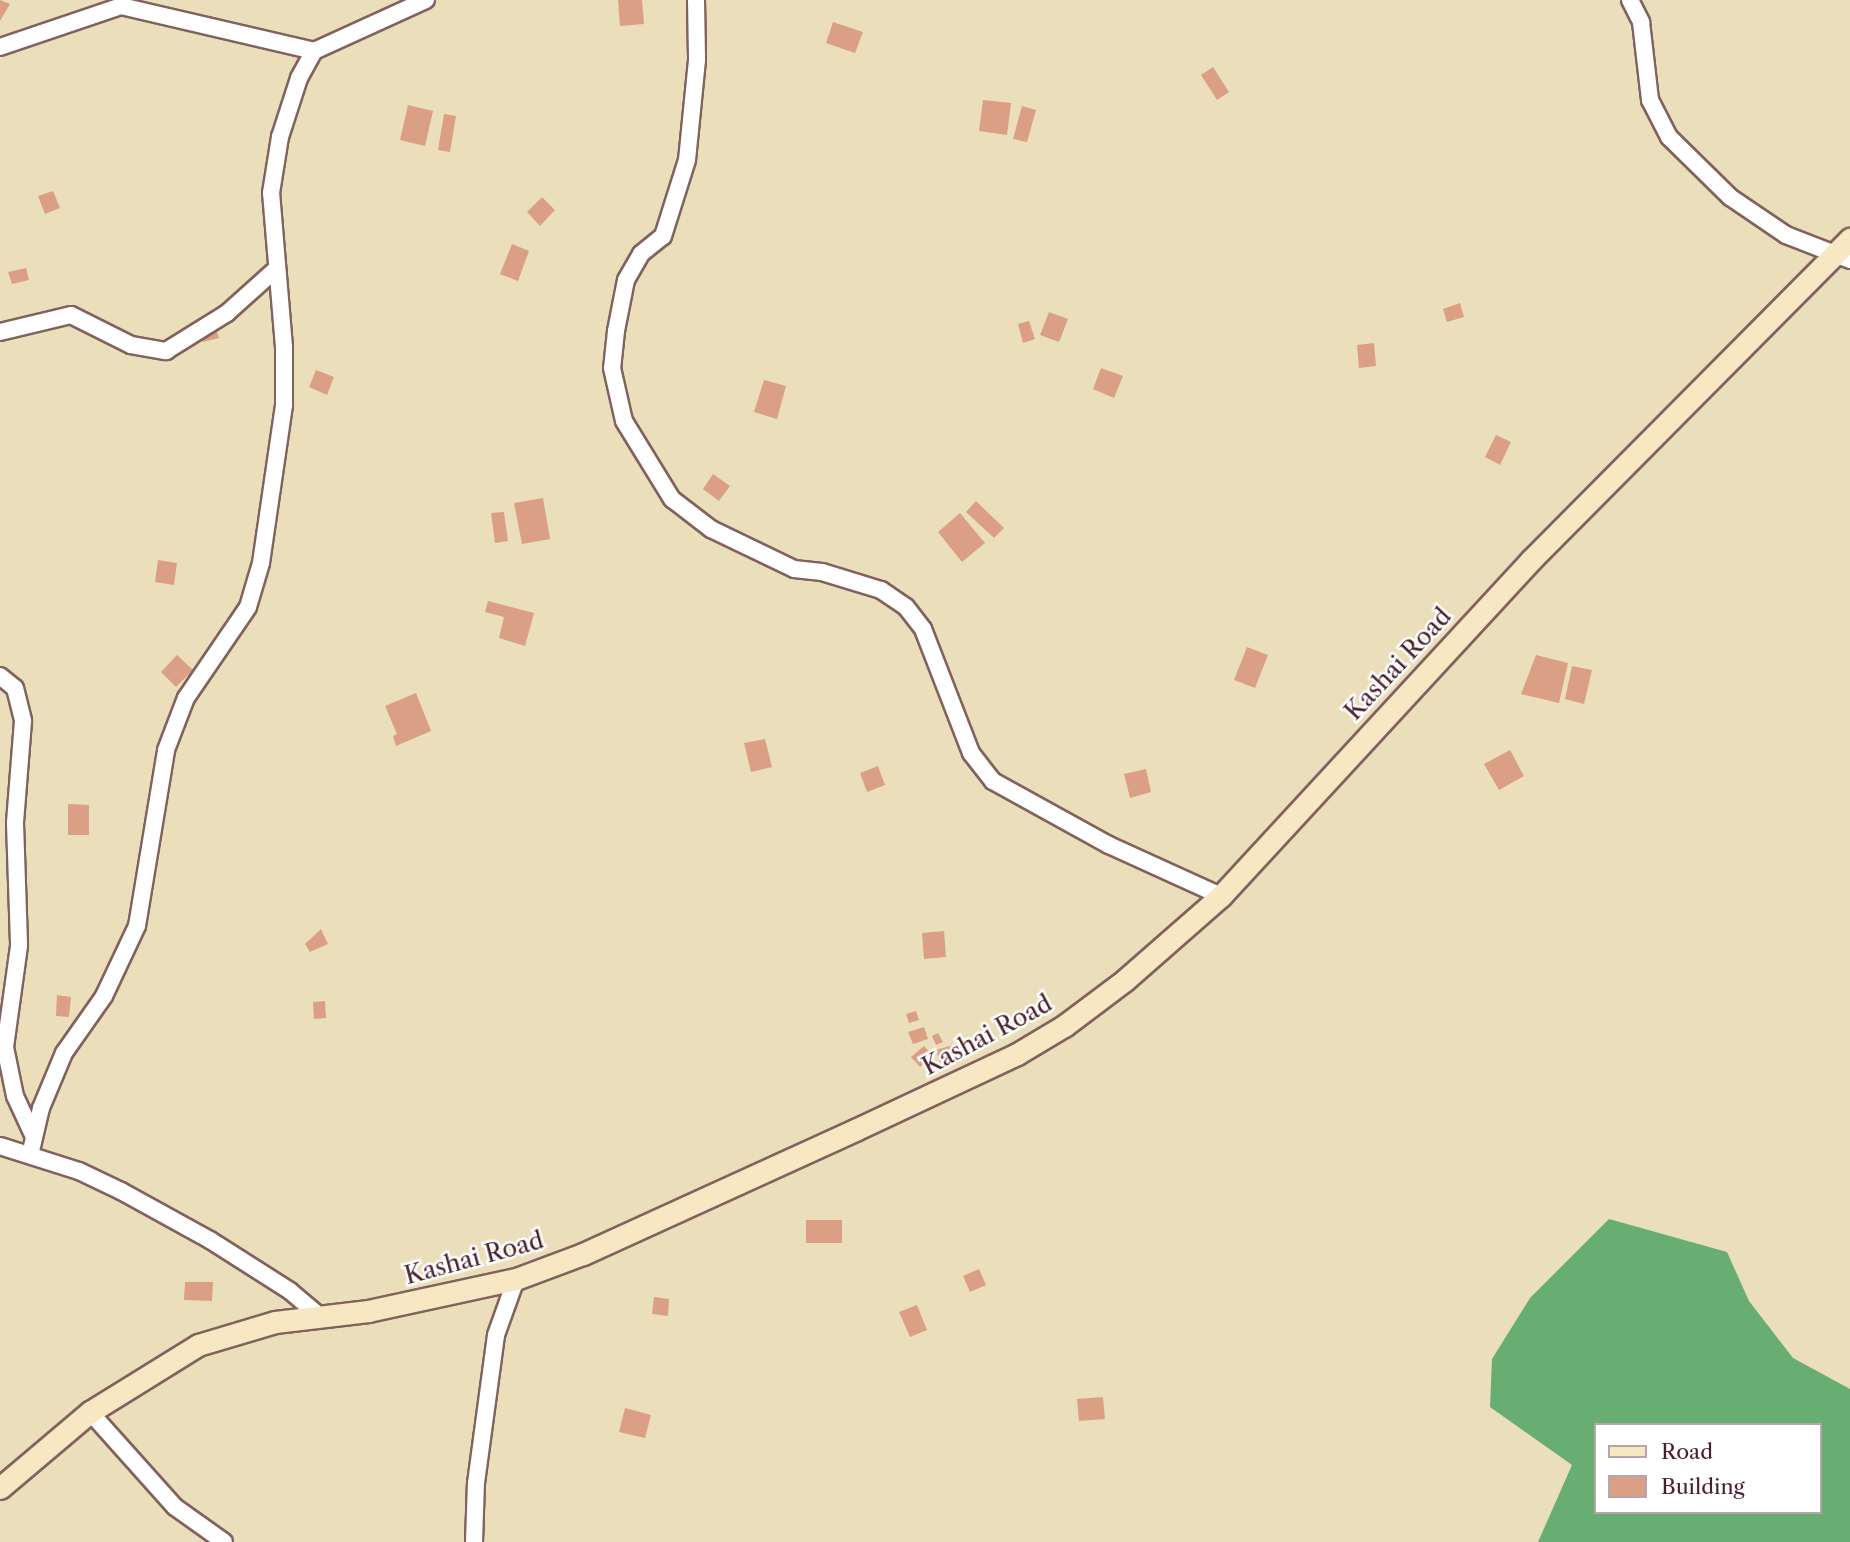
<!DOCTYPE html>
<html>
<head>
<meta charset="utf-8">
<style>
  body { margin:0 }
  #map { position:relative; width:1850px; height:1542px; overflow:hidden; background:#ebdfbb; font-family:"Libre Caslon Text",serif }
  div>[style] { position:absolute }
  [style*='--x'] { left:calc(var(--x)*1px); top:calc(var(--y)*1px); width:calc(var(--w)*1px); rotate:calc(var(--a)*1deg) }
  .forest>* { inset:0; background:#68ad72 }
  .building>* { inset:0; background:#da9f84 }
  .roads { filter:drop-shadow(2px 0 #82625d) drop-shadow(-2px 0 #82625d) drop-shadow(0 2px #82625d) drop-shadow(0 -2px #82625d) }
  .street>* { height:16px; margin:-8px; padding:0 8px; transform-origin:8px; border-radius:8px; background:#fff }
  .secondary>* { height:21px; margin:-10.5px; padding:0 10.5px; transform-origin:10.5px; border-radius:10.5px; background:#f8e7c3 }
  span { translate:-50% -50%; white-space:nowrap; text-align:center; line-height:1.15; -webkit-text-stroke:5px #fff; paint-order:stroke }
  .street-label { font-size:24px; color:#4a1f2b }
  .legend { position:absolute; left:1594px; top:1423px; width:228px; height:91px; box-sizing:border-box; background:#fff; border:2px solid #b7a5aa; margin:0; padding:9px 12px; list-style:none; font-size:21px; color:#4a1f2b }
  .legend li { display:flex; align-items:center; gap:14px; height:35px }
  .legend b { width:35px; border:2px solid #b7a5aa }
</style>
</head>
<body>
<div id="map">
  <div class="forest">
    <div style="clip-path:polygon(evenodd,1609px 1219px,1727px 1252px,1749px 1301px,1793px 1358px,1850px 1389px,1850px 1542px,1538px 1542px,1572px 1465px,1490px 1407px,1492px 1359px,1530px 1298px,1609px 1219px,1596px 1425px,1820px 1425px,1820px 1512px,1596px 1512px,1596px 1425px)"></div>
  </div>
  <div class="building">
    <div style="clip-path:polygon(0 0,10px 4px,0 21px)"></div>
    <div style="clip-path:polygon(618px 0,642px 0,644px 24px,620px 26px)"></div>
    <div style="clip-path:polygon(833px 22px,863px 32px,855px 53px,826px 43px)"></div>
    <div style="clip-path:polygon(1213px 67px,1229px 92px,1217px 100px,1201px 75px)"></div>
    <div style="clip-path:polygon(983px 100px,1011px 103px,1007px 135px,979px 131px)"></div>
    <div style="clip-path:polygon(408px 105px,433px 111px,425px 146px,400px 140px)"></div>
    <div style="clip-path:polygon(1022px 106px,1036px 110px,1027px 142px,1013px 139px)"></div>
    <div style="clip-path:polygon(444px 114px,456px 116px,450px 152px,438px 150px)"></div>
    <div style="clip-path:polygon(53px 191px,60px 208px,45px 214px,38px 196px)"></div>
    <div style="clip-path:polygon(542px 197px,555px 210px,540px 226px,527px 212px)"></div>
    <div style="clip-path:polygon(512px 244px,529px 251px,518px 281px,500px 274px)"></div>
    <div style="clip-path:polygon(26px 268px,29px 280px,12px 284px,8px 272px)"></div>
    <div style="clip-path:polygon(1460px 303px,1464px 317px,1447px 322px,1443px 309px)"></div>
    <div style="clip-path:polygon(1049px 312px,1068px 319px,1059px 342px,1040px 335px)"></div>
    <div style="clip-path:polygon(1029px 321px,1035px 339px,1023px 343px,1018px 324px)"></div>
    <div style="clip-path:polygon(216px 329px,219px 338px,203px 342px,201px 332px)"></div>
    <div style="clip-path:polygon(1374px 343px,1376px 366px,1359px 368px,1357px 345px)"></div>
    <div style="clip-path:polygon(1101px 368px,1123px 376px,1114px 398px,1093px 389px)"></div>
    <div style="clip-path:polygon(316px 370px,334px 377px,327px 395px,309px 387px)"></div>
    <div style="clip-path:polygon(764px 380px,786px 386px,777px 419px,754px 412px)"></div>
    <div style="clip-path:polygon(1496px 435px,1511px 442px,1500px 465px,1485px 457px)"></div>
    <div style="clip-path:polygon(713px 474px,730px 486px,719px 501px,703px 489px)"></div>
    <div style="clip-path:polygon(543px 498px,550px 539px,522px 544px,514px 503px)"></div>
    <div style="clip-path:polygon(976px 501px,1004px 528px,994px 538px,966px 512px)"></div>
    <div style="clip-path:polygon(504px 512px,508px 541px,495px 543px,491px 513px)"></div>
    <div style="clip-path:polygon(960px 513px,985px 543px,962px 562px,938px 532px)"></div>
    <div style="clip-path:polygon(158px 560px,177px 563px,174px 585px,155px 582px)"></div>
    <div style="clip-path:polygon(488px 601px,534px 613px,525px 646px,499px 638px,504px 617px,485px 612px)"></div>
    <div style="clip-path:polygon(1247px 647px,1268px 655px,1255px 688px,1234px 680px)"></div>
    <div style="clip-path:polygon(177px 655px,193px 670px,176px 687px,161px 672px)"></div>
    <div style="clip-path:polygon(1536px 655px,1568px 663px,1559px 703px,1521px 694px)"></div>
    <div style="clip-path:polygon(1572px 666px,1592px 670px,1584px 704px,1565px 699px)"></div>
    <div style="clip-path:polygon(416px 693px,431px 731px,396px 746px,393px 736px,397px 734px,385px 706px)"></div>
    <div style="clip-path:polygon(765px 739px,772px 767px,751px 772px,744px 743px)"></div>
    <div style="clip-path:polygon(1510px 750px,1524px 776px,1499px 790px,1484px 764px)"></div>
    <div style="clip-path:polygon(878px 766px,885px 785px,867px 792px,860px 773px)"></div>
    <div style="clip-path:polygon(1146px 769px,1151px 792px,1130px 798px,1124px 774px)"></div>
    <div style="clip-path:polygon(68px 804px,89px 805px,89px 835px,68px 835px)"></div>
    <div style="clip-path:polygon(321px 929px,328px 944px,310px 952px,305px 944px)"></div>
    <div style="clip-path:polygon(944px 931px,946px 957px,924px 959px,922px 933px)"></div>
    <div style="clip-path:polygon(57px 995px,71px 997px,69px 1017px,56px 1016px)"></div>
    <div style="clip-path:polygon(325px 1001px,326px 1018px,314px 1019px,313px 1002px)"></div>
    <div style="clip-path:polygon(916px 1011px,919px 1020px,909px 1023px,906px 1014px)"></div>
    <div style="clip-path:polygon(924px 1027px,928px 1039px,913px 1044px,908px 1032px)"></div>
    <div style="clip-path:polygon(938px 1033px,943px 1042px,936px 1045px,932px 1036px)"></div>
    <div style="clip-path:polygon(957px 1044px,960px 1057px,940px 1062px,936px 1050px)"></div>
    <div style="clip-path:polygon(924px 1046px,933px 1056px,920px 1067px,911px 1057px)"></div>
    <div style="clip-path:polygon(806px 1220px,842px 1220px,842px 1243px,806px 1243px)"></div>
    <div style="clip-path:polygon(979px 1269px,986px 1285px,970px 1292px,963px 1276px)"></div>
    <div style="clip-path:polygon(185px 1282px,213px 1282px,212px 1301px,184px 1300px)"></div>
    <div style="clip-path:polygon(654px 1297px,669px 1299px,668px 1316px,652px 1314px)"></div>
    <div style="clip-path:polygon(917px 1305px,927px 1330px,910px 1337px,899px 1312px)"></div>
    <div style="clip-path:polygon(1103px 1397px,1105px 1419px,1079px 1421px,1077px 1399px)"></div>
    <div style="clip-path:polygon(625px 1408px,651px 1415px,645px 1438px,619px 1432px)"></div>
  </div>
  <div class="roads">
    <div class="street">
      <div style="--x:696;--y:0;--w:60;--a:89"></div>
      <div style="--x:697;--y:60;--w:100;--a:95.7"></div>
      <div style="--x:687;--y:160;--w:80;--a:107.5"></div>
      <div style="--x:663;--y:236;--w:28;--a:141"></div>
      <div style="--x:641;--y:254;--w:30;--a:120"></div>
      <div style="--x:626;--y:280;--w:52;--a:101.1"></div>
      <div style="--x:616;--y:331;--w:37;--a:96"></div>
      <div style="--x:612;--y:368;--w:54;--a:77.2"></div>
      <div style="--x:624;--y:421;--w:92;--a:58.4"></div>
      <div style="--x:672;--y:499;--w:49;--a:37.6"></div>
      <div style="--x:711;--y:529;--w:92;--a:25.7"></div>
      <div style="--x:794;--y:569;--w:28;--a:6"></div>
      <div style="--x:822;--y:572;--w:62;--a:17"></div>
      <div style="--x:881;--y:590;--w:30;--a:34"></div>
      <div style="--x:906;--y:607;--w:28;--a:52"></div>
      <div style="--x:923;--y:629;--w:133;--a:68.8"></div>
      <div style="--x:971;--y:753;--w:36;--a:52"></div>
      <div style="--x:993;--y:781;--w:132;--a:28.9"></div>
      <div style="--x:1109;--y:845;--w:123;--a:24.5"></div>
      <div style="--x:1630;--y:0;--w:25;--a:63"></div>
      <div style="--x:1641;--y:22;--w:79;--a:83.4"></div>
      <div style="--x:1650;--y:100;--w:42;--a:62.8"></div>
      <div style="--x:1669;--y:137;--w:86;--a:44.5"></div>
      <div style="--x:1730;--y:197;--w:68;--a:34.2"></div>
      <div style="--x:1786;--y:235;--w:69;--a:21.3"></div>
      <div style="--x:0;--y:47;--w:128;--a:-18.7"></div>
      <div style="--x:121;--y:6;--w:198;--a:13.1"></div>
      <div style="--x:314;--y:51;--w:123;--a:-24.5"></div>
      <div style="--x:0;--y:332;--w:73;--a:-13.5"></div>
      <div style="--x:71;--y:315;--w:67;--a:26.6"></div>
      <div style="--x:131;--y:345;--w:36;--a:10"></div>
      <div style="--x:166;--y:351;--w:72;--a:-31.9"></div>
      <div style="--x:227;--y:313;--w:66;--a:-41.9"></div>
      <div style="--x:0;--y:676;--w:19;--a:39"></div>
      <div style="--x:15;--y:688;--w:34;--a:76"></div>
      <div style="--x:23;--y:721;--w:102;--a:94.5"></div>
      <div style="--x:15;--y:823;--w:123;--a:88.1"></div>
      <div style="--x:19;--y:946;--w:102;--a:97.9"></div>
      <div style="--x:5;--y:1047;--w:50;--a:78.5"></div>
      <div style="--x:15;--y:1096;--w:45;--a:65.1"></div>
      <div style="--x:0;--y:1146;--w:83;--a:17.6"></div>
      <div style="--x:79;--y:1171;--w:47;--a:25.5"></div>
      <div style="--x:121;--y:1191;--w:102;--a:28.8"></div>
      <div style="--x:210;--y:1240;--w:95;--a:32.5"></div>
      <div style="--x:290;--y:1291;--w:42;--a:40.2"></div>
      <div style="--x:30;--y:1155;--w:48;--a:-76.8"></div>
      <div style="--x:41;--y:1108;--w:60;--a:-67.3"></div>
      <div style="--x:64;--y:1053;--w:70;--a:-54.9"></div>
      <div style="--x:104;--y:996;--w:77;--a:-64.8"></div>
      <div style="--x:137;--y:926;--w:178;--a:-80.6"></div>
      <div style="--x:166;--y:750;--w:56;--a:-69"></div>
      <div style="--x:186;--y:698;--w:110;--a:-55.7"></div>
      <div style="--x:248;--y:607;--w:46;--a:-73.5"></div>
      <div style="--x:261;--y:563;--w:160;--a:-81.7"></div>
      <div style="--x:284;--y:405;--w:58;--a:-90"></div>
      <div style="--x:284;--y:347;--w:155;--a:-94.8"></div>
      <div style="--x:271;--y:193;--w:57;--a:-80.9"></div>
      <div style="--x:280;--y:137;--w:62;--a:-72.1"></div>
      <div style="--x:299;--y:78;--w:31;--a:-61"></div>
      <div style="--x:90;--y:1412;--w:127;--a:48.2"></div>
      <div style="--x:175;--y:1507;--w:60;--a:35.5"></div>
      <div style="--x:474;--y:1542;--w:59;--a:-88.1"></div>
      <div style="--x:476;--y:1483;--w:149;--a:-82.3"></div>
      <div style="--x:496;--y:1335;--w:59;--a:-70.3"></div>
    </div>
    <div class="secondary">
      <div style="--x:0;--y:1488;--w:118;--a:-40.2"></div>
      <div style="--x:90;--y:1412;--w:127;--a:-31.8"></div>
      <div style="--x:198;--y:1345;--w:80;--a:-16.6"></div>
      <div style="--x:275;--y:1322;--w:94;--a:-6.7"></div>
      <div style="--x:368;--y:1311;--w:151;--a:-12.2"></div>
      <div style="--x:516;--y:1279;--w:72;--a:-20.5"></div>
      <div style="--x:583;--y:1254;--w:299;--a:-24.5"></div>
      <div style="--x:855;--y:1130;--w:179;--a:-25.1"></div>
      <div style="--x:1017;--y:1054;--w:55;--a:-30.8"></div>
      <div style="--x:1064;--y:1026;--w:76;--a:-37"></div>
      <div style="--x:1125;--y:980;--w:128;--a:-41.2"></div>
      <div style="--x:1221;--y:896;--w:457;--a:-47.3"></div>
      <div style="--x:1531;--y:560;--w:453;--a:-45.2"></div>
    </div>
  </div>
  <div class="street-label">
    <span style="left:1398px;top:664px;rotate:-47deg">Kashai Road</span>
    <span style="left:987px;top:1035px;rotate:-28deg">Kashai Road</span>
    <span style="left:474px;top:1258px;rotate:-15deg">Kashai Road</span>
  </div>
  <ul class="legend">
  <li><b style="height:9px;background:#f8e7c3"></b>Road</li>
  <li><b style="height:19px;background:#da9f84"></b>Building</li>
  </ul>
</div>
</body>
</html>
